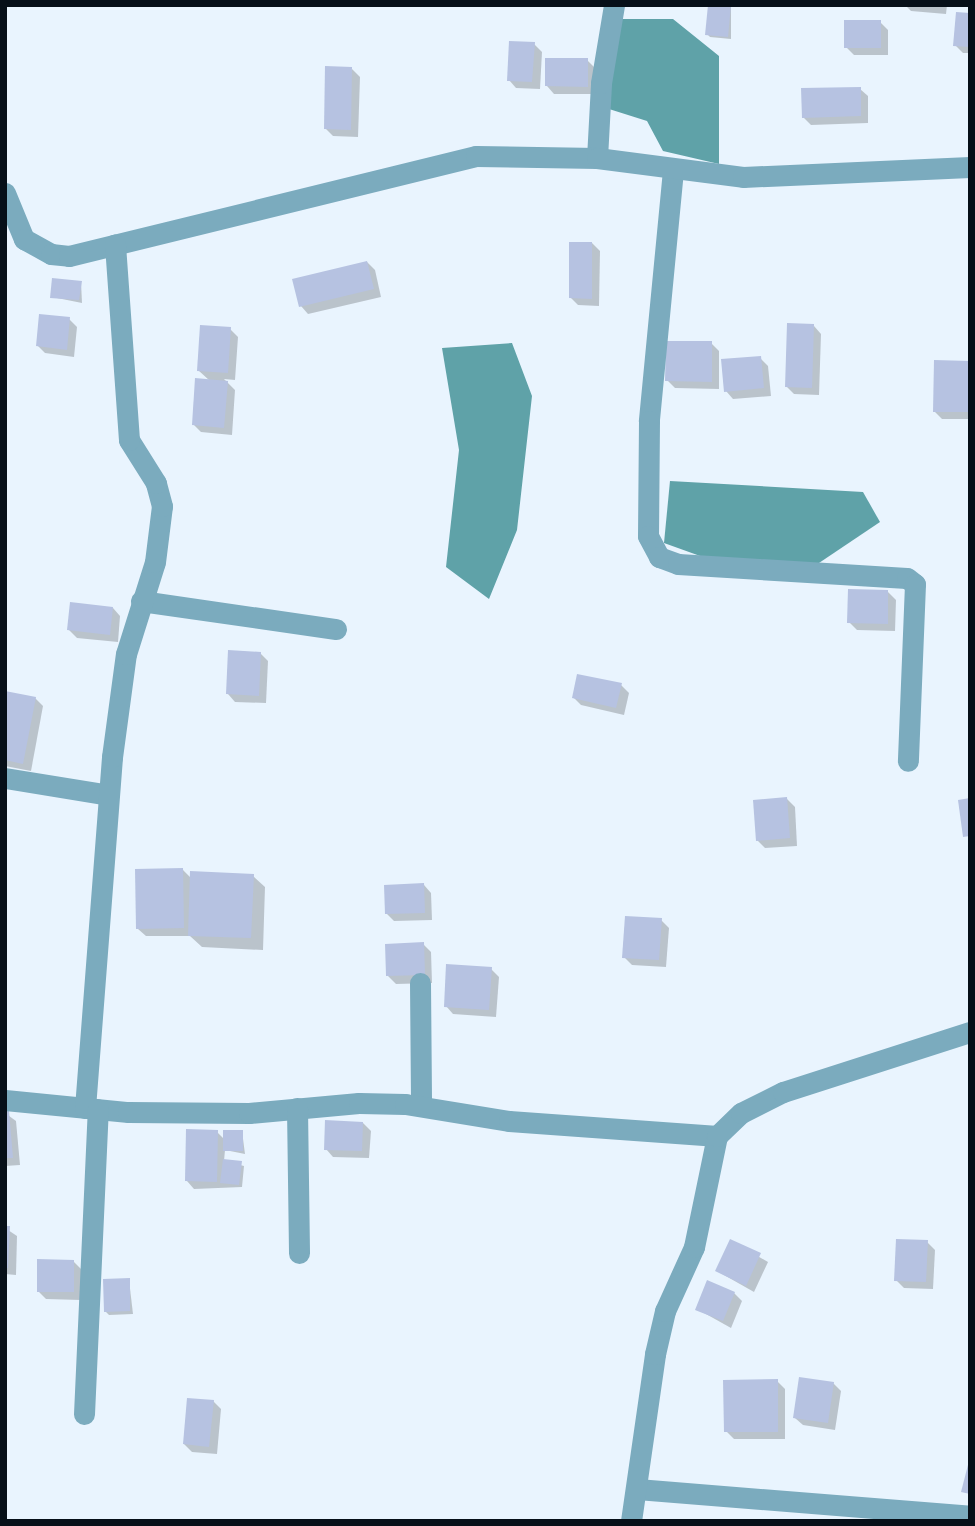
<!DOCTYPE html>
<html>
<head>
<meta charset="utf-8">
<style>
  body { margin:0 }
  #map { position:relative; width:975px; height:1526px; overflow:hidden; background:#e9f4fe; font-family:Rubik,sans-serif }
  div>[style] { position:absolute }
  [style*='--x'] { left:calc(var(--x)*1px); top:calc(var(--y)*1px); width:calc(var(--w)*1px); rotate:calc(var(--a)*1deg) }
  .water>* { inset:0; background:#5fa2a8 }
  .shadow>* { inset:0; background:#0003 }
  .building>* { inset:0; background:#b6c2e1 }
  .minor>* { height:21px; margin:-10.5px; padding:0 10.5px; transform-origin:10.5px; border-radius:10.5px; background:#7babbe }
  span { translate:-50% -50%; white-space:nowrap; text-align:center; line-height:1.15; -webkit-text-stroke:7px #fff; paint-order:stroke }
  .frame { position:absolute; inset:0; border:7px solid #060f18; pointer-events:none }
</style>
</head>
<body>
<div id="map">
  <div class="water">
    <div style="clip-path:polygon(613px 19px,673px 19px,719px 56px,719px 164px,663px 151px,647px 121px,609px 109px)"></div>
    <div style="clip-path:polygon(512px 343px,532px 396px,517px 530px,489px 599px,446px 567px,459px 450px,442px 348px)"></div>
    <div style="clip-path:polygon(670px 481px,863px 492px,880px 522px,813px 567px,714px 561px,664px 543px)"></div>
  </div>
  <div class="shadow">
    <div style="clip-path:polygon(905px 5px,947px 5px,946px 14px,911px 11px)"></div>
    <div style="clip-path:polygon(731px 6px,731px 39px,710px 37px,707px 34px)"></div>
    <div style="clip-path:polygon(970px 15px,970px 53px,963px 53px,955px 45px)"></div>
    <div style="clip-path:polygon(880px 22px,888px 30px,888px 55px,854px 55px,846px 47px)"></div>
    <div style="clip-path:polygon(534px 44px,542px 52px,540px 89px,516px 88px,509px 80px)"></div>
    <div style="clip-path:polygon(587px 60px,595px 68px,595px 94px,554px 94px,547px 86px)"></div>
    <div style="clip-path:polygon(352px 69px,360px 77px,358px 137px,333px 136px,325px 128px)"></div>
    <div style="clip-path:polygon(860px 89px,868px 96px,868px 123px,811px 125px,803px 117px)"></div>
    <div style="clip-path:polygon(592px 243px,600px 251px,599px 306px,578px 305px,570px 297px)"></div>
    <div style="clip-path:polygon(367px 262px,375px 270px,381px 297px,308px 314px,301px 306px)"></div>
    <div style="clip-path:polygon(81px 282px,82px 303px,52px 297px)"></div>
    <div style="clip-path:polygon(69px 319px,77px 327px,74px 357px,45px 353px,37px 345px)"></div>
    <div style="clip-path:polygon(814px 326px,821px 334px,819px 395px,794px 394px,787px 387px)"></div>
    <div style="clip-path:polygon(230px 329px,238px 337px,235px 380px,224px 379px,235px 390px,232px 435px,201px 432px,194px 425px,210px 381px,198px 370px)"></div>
    <div style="clip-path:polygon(711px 343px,719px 351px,719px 389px,675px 388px,667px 380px)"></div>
    <div style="clip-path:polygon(760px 358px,768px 366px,771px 396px,733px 399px,726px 391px)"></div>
    <div style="clip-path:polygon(970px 363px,970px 419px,942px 419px,934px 411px)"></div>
    <div style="clip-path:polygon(888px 592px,896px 600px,895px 631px,857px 630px,849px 622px)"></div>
    <div style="clip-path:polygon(113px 608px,120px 616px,118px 642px,77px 638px,69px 630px)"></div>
    <div style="clip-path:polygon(260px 653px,268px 661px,266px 703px,235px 702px,228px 694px)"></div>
    <div style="clip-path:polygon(621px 685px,629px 693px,624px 715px,581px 705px,574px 698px)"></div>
    <div style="clip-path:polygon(5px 693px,35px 698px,43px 706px,31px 771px,5px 766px)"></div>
    <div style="clip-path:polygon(787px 799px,795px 807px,797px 846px,765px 848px,757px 840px)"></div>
    <div style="clip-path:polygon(183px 870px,192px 879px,253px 876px,265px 887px,263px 950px,202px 947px,190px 936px,146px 936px,138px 929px)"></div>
    <div style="clip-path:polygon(424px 885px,431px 893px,432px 920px,394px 921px,386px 913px)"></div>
    <div style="clip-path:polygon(661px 920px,669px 928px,666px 967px,632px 965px,624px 957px)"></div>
    <div style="clip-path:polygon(423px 944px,431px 952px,432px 983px,396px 984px,388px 976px)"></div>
    <div style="clip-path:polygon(491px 969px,499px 977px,496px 1017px,453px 1014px,446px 1006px)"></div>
    <div style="clip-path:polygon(5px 1113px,16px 1121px,20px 1165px,5px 1166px)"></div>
    <div style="clip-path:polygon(363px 1123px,371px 1131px,369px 1158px,333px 1157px,326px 1149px)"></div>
    <div style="clip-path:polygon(242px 1131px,245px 1154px,225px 1150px,224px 1161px,244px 1166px,242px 1187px,194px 1189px,187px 1181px,217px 1132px,225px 1140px)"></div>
    <div style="clip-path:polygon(5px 1228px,17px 1236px,16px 1275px,5px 1274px)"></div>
    <div style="clip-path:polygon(731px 1241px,768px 1262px,754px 1292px,717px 1271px)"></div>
    <div style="clip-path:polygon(927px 1242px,935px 1250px,933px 1289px,904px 1288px,896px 1280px)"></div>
    <div style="clip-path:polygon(73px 1261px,81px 1269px,81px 1300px,46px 1299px,38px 1291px)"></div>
    <div style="clip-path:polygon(129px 1280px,133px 1314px,109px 1315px,105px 1311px)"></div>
    <div style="clip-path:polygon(734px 1293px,742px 1301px,731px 1328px,697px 1309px)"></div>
    <div style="clip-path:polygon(777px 1381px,785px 1389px,785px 1439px,734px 1439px,726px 1431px)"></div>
    <div style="clip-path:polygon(833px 1383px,841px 1391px,835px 1430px,803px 1425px,795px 1418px)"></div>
    <div style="clip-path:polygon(213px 1401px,221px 1409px,217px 1454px,192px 1452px,184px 1444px)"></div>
  </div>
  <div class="building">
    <div style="clip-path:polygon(708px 5px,731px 5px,728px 37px,705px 35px)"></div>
    <div style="clip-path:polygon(956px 12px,970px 13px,970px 47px,953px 46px)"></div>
    <div style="clip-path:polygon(844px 20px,881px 20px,881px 48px,844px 48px)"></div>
    <div style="clip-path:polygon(509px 41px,535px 42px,532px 82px,507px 81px)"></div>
    <div style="clip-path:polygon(545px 58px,588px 58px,588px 87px,545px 86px)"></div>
    <div style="clip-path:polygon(325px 66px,352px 67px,351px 130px,324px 129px)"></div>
    <div style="clip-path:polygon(861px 87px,861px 116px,802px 118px,801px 88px)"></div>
    <div style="clip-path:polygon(569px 242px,592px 242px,592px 299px,569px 298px)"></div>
    <div style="clip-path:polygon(367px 261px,374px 289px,299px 307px,292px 279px)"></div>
    <div style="clip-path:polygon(52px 278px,82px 281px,79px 300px,50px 298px)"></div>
    <div style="clip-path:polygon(39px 314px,70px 317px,67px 350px,36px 346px)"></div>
    <div style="clip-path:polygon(787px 323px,814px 324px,812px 388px,785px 387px)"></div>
    <div style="clip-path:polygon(200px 325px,231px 327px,228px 373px,197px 371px)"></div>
    <div style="clip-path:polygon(666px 341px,712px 341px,712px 382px,665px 381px)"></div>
    <div style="clip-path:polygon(761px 356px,764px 388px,724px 392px,721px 359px)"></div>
    <div style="clip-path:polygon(934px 360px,970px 361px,969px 412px,933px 412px)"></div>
    <div style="clip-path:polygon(195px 378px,228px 381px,224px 428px,192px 425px)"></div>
    <div style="clip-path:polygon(848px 589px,888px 590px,888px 624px,847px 623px)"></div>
    <div style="clip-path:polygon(70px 602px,113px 607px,110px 635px,67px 630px)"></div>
    <div style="clip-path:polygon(228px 650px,261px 652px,259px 696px,226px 694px)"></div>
    <div style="clip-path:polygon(577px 674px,622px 683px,616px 708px,572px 698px)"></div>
    <div style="clip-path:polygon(5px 691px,36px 697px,23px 764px,5px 760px)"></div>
    <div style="clip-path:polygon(787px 797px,790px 838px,756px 841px,753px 800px)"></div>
    <div style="clip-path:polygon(970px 798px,970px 836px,963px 837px,958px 800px)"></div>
    <div style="clip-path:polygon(183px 868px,184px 928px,136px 929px,135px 869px)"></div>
    <div style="clip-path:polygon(190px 871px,254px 874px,251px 938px,188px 936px)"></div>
    <div style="clip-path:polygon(424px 883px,425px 913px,385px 914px,384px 885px)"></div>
    <div style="clip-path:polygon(625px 916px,662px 918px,659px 960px,622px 958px)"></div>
    <div style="clip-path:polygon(424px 942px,425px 975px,386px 976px,385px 944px)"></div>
    <div style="clip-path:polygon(446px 964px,492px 967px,489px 1010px,444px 1007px)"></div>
    <div style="clip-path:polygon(5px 1111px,9px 1111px,13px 1158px,5px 1158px)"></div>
    <div style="clip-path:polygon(325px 1120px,363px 1122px,362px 1151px,324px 1150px)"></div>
    <div style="clip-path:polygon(186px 1129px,218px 1130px,217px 1182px,185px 1181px)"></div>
    <div style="clip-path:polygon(223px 1130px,243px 1130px,243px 1151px,223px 1151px)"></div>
    <div style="clip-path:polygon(223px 1159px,242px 1161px,239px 1185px,220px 1183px)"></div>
    <div style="clip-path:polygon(5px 1226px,10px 1226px,8px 1268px,5px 1268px)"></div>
    <div style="clip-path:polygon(730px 1239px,761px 1253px,746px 1286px,715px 1271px)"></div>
    <div style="clip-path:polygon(896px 1239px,928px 1240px,926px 1282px,894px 1281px)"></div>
    <div style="clip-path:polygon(37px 1259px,74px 1260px,74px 1292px,37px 1292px)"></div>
    <div style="clip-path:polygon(130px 1278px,130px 1311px,104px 1312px,103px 1279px)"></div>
    <div style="clip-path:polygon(707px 1280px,735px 1292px,723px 1321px,695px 1310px)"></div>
    <div style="clip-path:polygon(799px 1377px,834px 1382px,828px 1423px,793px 1418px)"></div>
    <div style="clip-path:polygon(778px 1379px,778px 1432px,724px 1432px,723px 1380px)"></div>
    <div style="clip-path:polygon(187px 1398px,214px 1400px,209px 1447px,183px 1444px)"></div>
    <div style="clip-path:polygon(969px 1461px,970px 1461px,970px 1494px,961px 1492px)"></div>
  </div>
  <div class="minor">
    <div style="--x:597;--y:158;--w:75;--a:-86.9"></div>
    <div style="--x:601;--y:83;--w:79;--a:-80.5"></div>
    <div style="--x:673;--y:170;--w:252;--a:95.5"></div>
    <div style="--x:649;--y:421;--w:115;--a:90.5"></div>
    <div style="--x:648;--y:536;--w:24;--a:62"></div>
    <div style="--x:659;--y:557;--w:20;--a:20"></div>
    <div style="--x:678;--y:564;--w:229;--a:3.5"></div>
    <div style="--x:907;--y:578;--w:10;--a:37"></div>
    <div style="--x:915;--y:584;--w:177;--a:92.3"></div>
    <div style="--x:5;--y:193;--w:50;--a:67.6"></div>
    <div style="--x:24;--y:239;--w:31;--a:29"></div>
    <div style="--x:51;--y:254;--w:18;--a:6"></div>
    <div style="--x:69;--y:256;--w:419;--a:-13.8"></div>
    <div style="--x:476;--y:156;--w:121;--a:0.9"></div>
    <div style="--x:597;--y:158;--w:147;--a:7.4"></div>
    <div style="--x:743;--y:177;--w:227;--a:-2.5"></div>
    <div style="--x:141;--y:601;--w:197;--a:8.2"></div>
    <div style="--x:5;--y:778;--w:105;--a:9.3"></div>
    <div style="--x:420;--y:983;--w:123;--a:89.5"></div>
    <div style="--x:5;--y:1100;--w:124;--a:5.6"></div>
    <div style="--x:128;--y:1112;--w:121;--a:0.5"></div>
    <div style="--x:249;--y:1113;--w:110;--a:-5.2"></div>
    <div style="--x:359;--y:1103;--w:46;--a:1.2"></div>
    <div style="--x:405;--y:1104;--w:105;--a:9.3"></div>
    <div style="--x:509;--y:1121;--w:209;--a:4.1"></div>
    <div style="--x:85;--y:1108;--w:352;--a:-85.6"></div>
    <div style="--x:112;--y:757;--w:104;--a:-82.3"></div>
    <div style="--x:126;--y:654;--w:96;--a:-72.5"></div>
    <div style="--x:155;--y:562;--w:56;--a:-82.9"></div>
    <div style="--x:162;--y:506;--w:24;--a:-105"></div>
    <div style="--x:156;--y:483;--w:51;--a:-122.1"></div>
    <div style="--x:129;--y:440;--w:196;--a:-94.1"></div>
    <div style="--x:297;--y:1108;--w:145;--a:89.2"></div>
    <div style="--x:84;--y:1414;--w:305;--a:-87.4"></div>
    <div style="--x:637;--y:1489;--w:334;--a:4.6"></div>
    <div style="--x:631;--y:1521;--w:169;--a:-81.8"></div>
    <div style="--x:655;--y:1354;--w:44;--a:-76.9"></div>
    <div style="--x:665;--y:1311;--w:70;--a:-65.6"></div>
    <div style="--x:694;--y:1247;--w:113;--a:-78.3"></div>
    <div style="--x:717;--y:1136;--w:33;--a:-44"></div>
    <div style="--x:741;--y:1113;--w:47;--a:-26.6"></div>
    <div style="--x:783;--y:1092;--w:196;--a:-17.8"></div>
  </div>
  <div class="frame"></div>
</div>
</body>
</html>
